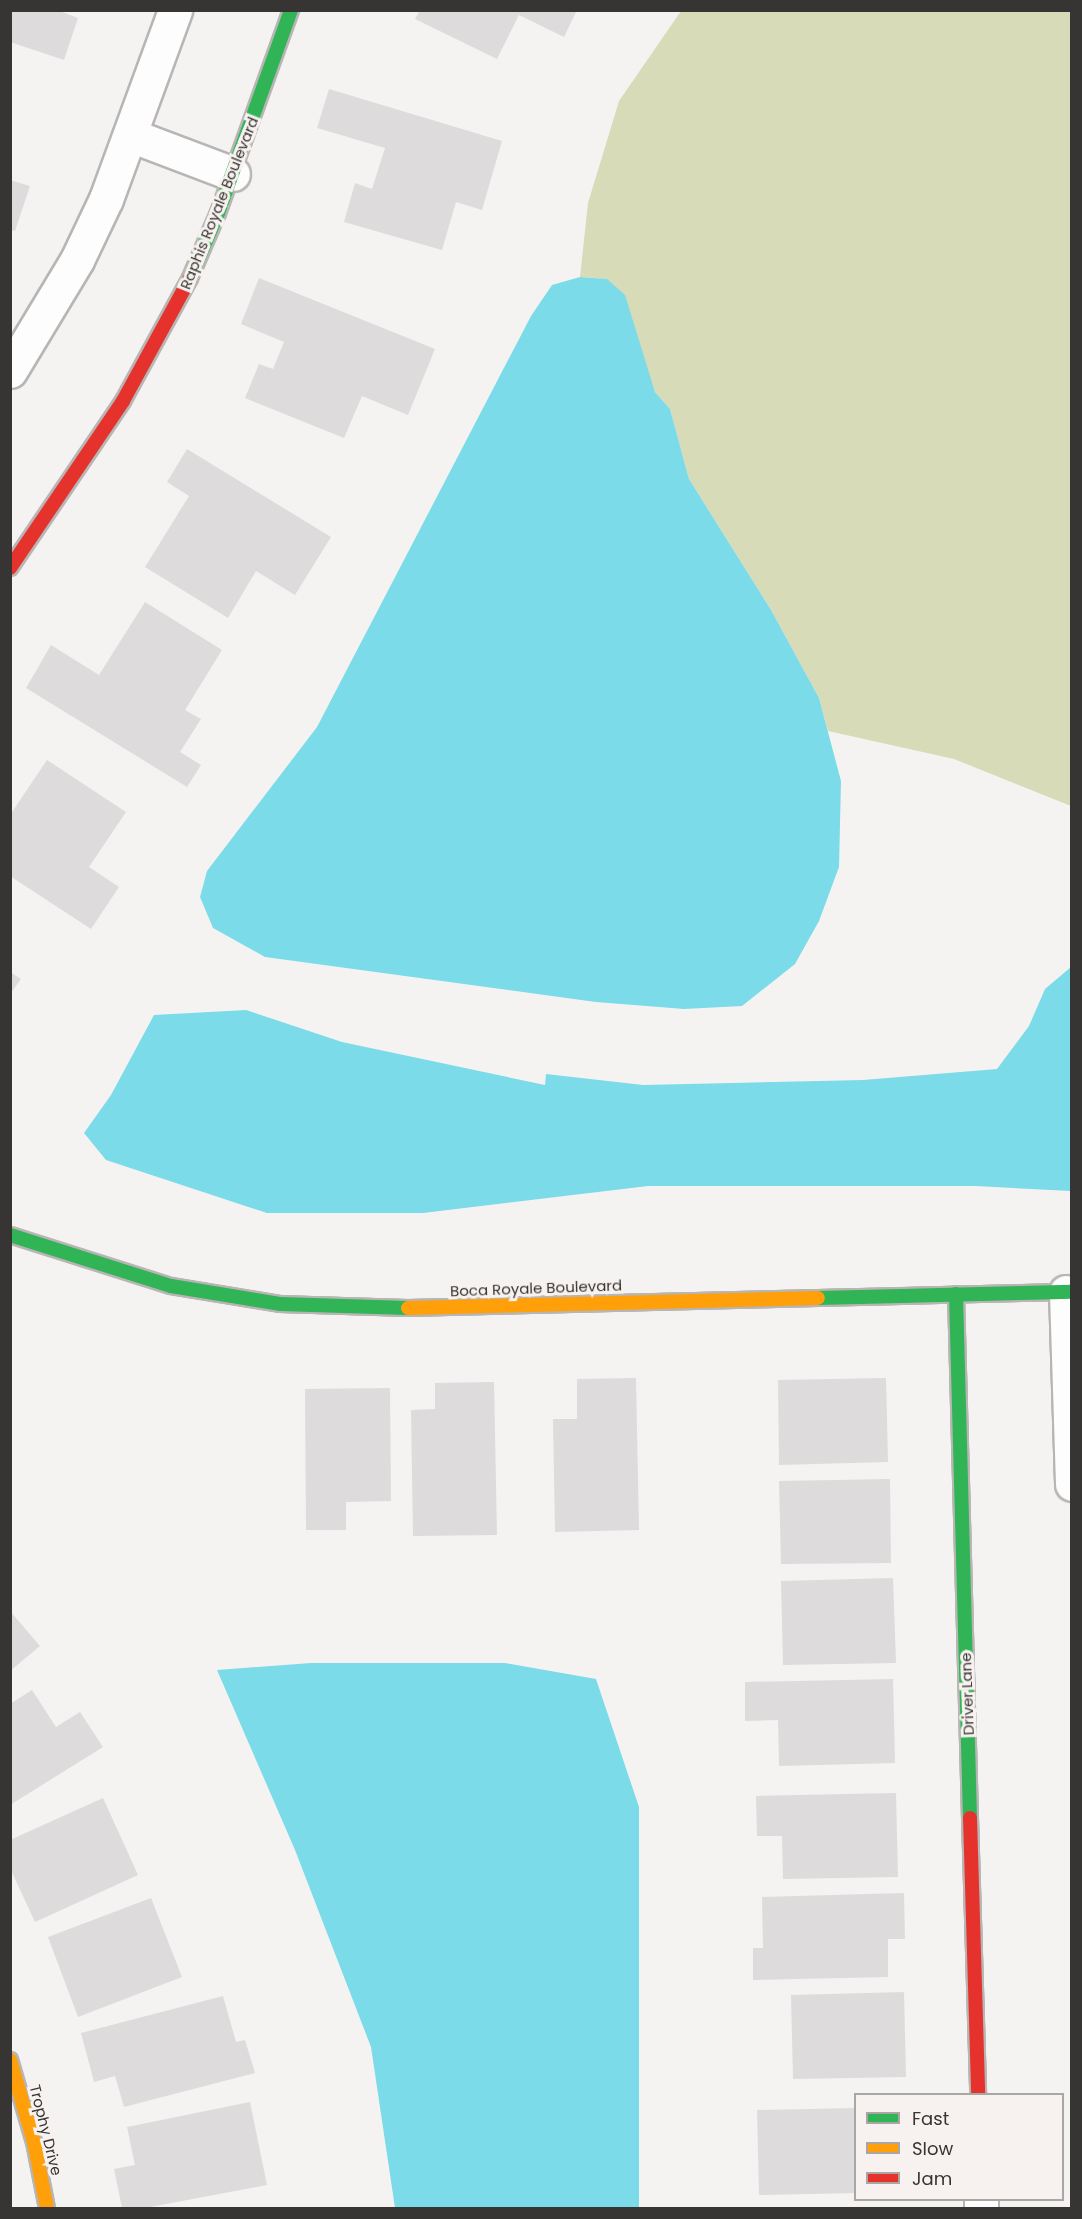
<!DOCTYPE html>
<html>
<head>
<meta charset="utf-8">
<style>
  body { margin:0 }
  #map { position:relative; width:1082px; height:2219px; overflow:hidden; background:#f5f3f1; font-family:Poppins,sans-serif }
  div>[style] { position:absolute }
  [style*='--x'] { left:calc(var(--x)*1px); top:calc(var(--y)*1px); width:calc(var(--w)*1px); rotate:calc(var(--a)*1deg) }
  .green>* { inset:0; background:#d7dbb7 }
  .water>* { inset:0; background:#7cdbe8 }
  .building>* { inset:0; background:#dddbdc }
  .roads { filter:drop-shadow(2px 0 #b8b6b4) drop-shadow(-2px 0 #b8b6b4) drop-shadow(0 2px #b8b6b4) drop-shadow(0 -2px #b8b6b4) }
  .street>* { height:33px; margin:-16.5px; padding:0 16.5px; transform-origin:16.5px; border-radius:16.5px; background:#fefdfd }
  .fast>* { height:14px; margin:-7px; padding:0 7px; transform-origin:7px; border-radius:7px; background:#30b455 }
  .slow>* { height:14px; margin:-7px; padding:0 7px; transform-origin:7px; border-radius:7px; background:#ff9f0a }
  .jam>* { height:14px; margin:-7px; padding:0 7px; transform-origin:7px; border-radius:7px; background:#e5322d }
  span { translate:-50% -50%; white-space:nowrap; text-align:center; line-height:1.15; -webkit-text-stroke:6px #f7f2ef; paint-order:stroke }
  .street-label { font-size:15px; color:#363533 }
  .frame { position:absolute; inset:0; border:12px solid #363533; pointer-events:none }
  .legend { position:absolute; left:854px; top:2093px; width:210px; height:108px; box-sizing:border-box; background:#f7f2ef; border:2px solid #aaa6a4; margin:0; padding:8px 10px; list-style:none; font-size:18px; color:#363533 }
  .legend li { display:flex; align-items:center; gap:12px; height:30px }
  .legend b { width:30px; border:2px solid #aaa6a4 }
</style>
</head>
<body>
<div id="map">
  <div class="green">
    <div style="clip-path:polygon(681px 11px,1071px 11px,1071px 806px,954px 759px,828px 731px,819px 698px,771px 610px,689px 479px,670px 409px,655px 392px,641px 351px,607px 279px,580px 277px,588px 203px,619px 101px)"></div>
  </div>
  <div class="water">
    <div style="clip-path:polygon(580px 277px,607px 279px,625px 295px,655px 392px,670px 409px,689px 479px,771px 610px,819px 698px,841px 781px,839px 867px,819px 921px,795px 964px,742px 1006px,684px 1009px,596px 1002px,265px 957px,213px 928px,200px 897px,207px 871px,317px 727px,531px 316px,552px 285px)"></div>
    <div style="clip-path:polygon(1071px 967px,1071px 1191px,975px 1186px,648px 1186px,423px 1213px,267px 1213px,106px 1160px,84px 1133px,111px 1095px,154px 1015px,246px 1010px,342px 1042px,545px 1085px,546px 1074px,643px 1085px,863px 1080px,997px 1069px,1029px 1026px,1045px 989px)"></div>
    <div style="clip-path:polygon(311px 1663px,505px 1663px,596px 1679px,639px 1807px,639px 2208px,395px 2208px,371px 2047px,295px 1850px,217px 1670px)"></div>
  </div>
  <div class="building">
    <div style="clip-path:polygon(10px 10px,57px 10px,78px 18px,64px 60px,10px 42px)"></div>
    <div style="clip-path:polygon(420px 10px,577px 10px,564px 37px,519px 15px,497px 59px,415px 19px)"></div>
    <div style="clip-path:polygon(329px 89px,502px 141px,482px 210px,456px 202px,442px 250px,344px 222px,355px 183px,372px 189px,385px 148px,317px 128px)"></div>
    <div style="clip-path:polygon(10px 180px,30px 186px,15px 231px,10px 230px)"></div>
    <div style="clip-path:polygon(259px 278px,435px 349px,408px 415px,362px 396px,344px 438px,245px 398px,259px 364px,273px 369px,284px 342px,241px 324px)"></div>
    <div style="clip-path:polygon(187px 449px,331px 537px,295px 595px,256px 571px,228px 618px,145px 567px,189px 496px,167px 482px)"></div>
    <div style="clip-path:polygon(145px 602px,222px 650px,185px 710px,201px 719px,180px 752px,201px 765px,187px 787px,26px 688px,51px 645px,99px 675px)"></div>
    <div style="clip-path:polygon(47px 760px,126px 812px,89px 867px,119px 887px,91px 929px,10px 876px,10px 815px)"></div>
    <div style="clip-path:polygon(10px 972px,21px 979px,10px 994px)"></div>
    <div style="clip-path:polygon(636px 1378px,639px 1530px,555px 1532px,553px 1419px,577px 1419px,577px 1379px)"></div>
    <div style="clip-path:polygon(886px 1378px,888px 1462px,779px 1465px,778px 1380px)"></div>
    <div style="clip-path:polygon(494px 1382px,497px 1535px,413px 1536px,411px 1410px,435px 1409px,435px 1383px)"></div>
    <div style="clip-path:polygon(390px 1388px,391px 1501px,346px 1502px,346px 1530px,306px 1530px,305px 1389px)"></div>
    <div style="clip-path:polygon(890px 1479px,891px 1563px,781px 1564px,779px 1481px)"></div>
    <div style="clip-path:polygon(893px 1578px,896px 1663px,783px 1665px,781px 1581px)"></div>
    <div style="clip-path:polygon(10px 1611px,40px 1646px,10px 1671px)"></div>
    <div style="clip-path:polygon(893px 1679px,895px 1763px,779px 1766px,778px 1720px,745px 1721px,745px 1682px)"></div>
    <div style="clip-path:polygon(32px 1690px,56px 1727px,80px 1712px,103px 1747px,10px 1805px,10px 1704px)"></div>
    <div style="clip-path:polygon(896px 1793px,898px 1877px,783px 1879px,782px 1836px,757px 1836px,756px 1796px)"></div>
    <div style="clip-path:polygon(103px 1798px,138px 1875px,35px 1922px,10px 1868px,10px 1840px)"></div>
    <div style="clip-path:polygon(904px 1893px,905px 1939px,888px 1939px,888px 1977px,753px 1980px,753px 1948px,763px 1948px,762px 1897px)"></div>
    <div style="clip-path:polygon(151px 1898px,182px 1977px,78px 2017px,48px 1937px)"></div>
    <div style="clip-path:polygon(904px 1992px,906px 2077px,793px 2079px,791px 1995px)"></div>
    <div style="clip-path:polygon(223px 1996px,236px 2042px,245px 2040px,255px 2073px,124px 2107px,115px 2076px,94px 2082px,81px 2033px)"></div>
    <div style="clip-path:polygon(250px 2102px,267px 2185px,145px 2208px,122px 2208px,114px 2169px,135px 2165px,127px 2127px)"></div>
    <div style="clip-path:polygon(856px 2108px,856px 2193px,759px 2195px,757px 2110px)"></div>
  </div>
  <div class="roads">
    <div class="street">
      <div style="--x:130;--y:135;--w:110;--a:20.7"></div>
      <div style="--x:10;--y:371;--w:130;--a:-58.9"></div>
      <div style="--x:77;--y:260;--w:68;--a:-64.6"></div>
      <div style="--x:106;--y:199;--w:201;--a:-69.9"></div>
      <div style="--x:1066;--y:1292;--w:192;--a:88.2"></div>
      <div style="--x:981;--y:2200;--w:8;--a:90"></div>
    </div>
    <div class="fast">
      <div style="--x:190;--y:278;--w:71;--a:-66.7"></div>
      <div style="--x:218;--y:213;--w:216;--a:-70.2"></div>
      <div style="--x:10;--y:1235;--w:169;--a:17.6"></div>
      <div style="--x:171;--y:1286;--w:110;--a:9.4"></div>
      <div style="--x:280;--y:1304;--w:128;--a:1.8"></div>
      <div style="--x:956;--y:1294;--w:524;--a:88.47"></div>
      <div style="--x:818;--y:1298;--w:254;--a:-1.4"></div>
    </div>
    <div class="slow">
      <div style="--x:408;--y:1308;--w:410;--a:-1.4"></div>
      <div style="--x:10;--y:2060;--w:85;--a:73.7"></div>
      <div style="--x:34;--y:2142;--w:67;--a:78.9"></div>
    </div>
    <div class="jam">
      <div style="--x:10;--y:568;--w:202;--a:-55.9"></div>
      <div style="--x:123;--y:401;--w:140;--a:-61.4"></div>
      <div style="--x:970;--y:1818;--w:276;--a:88.3"></div>
    </div>
  </div>
  <div class="street-label">
    <span style="left:219px;top:203px;rotate:-68deg">Raphis Royale Boulevard</span>
    <span style="left:536px;top:1288px;rotate:-2deg">Boca Royale Boulevard</span>
    <span style="left:967px;top:1694px;rotate:-92deg">Driver Lane</span>
    <span style="left:46px;top:2130px;rotate:76deg">Trophy Drive</span>
  </div>
  <div class="frame"></div>
  <ul class="legend">
  <li><b style="height:8px;background:#30b455"></b>Fast</li>
  <li><b style="height:8px;background:#ff9f0a"></b>Slow</li>
  <li><b style="height:8px;background:#e5322d"></b>Jam</li>
  </ul>
</div>
</body>
</html>
